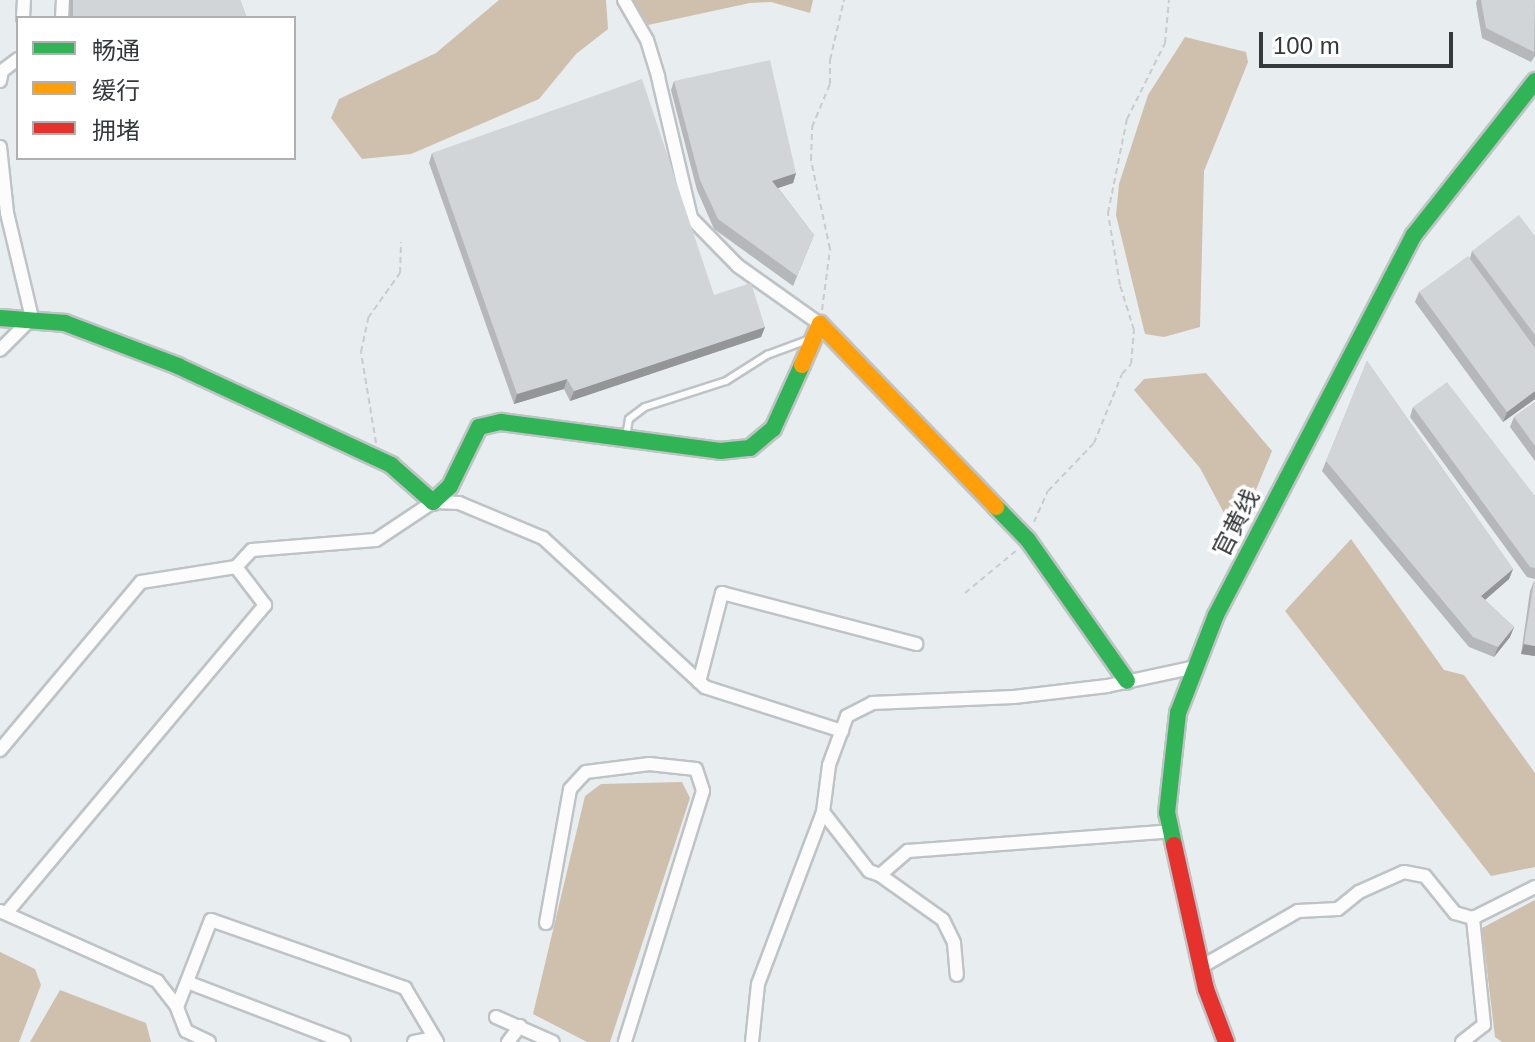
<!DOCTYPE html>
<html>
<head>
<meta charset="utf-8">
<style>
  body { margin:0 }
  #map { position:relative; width:1535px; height:1042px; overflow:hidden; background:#e8edf0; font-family:Arial,"Noto Sans SC",sans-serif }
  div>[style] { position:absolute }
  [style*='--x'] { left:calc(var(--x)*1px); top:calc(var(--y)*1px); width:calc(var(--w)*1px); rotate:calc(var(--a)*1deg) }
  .water>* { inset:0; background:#cfbfad }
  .path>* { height:2px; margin-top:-1px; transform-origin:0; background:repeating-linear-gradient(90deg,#cacbcd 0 6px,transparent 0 10px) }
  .roads { filter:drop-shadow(2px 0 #bfc3c5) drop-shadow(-2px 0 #bfc3c5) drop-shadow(0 2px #bfc3c5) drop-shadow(0 -2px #bfc3c5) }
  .lane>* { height:6px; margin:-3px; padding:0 3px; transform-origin:3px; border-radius:3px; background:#fcfcfd }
  .street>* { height:12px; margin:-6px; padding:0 6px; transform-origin:6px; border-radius:6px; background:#fcfcfd }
  .fast>* { height:16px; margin:-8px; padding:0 8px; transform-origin:8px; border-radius:8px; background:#30b455 }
  .slow>* { height:16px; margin:-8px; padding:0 8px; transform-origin:8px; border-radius:8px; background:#ff9f0a }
  .jam>* { height:16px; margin:-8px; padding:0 8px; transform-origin:8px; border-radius:8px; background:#e5322d }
  .wall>* { inset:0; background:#b5b7b9 }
  .shaded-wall>* { inset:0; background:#939596 }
  .building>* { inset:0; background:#d2d5d7 }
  span { translate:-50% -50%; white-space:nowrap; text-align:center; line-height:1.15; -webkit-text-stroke:7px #fff; paint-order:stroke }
  .street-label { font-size:24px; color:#36393b }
  .legend { position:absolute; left:16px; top:16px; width:280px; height:144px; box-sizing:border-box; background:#fff; border:2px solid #afb0b1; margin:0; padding:10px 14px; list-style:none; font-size:24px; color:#36393b }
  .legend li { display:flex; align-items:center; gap:16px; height:40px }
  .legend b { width:40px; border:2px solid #afb0b1 }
  .scale { position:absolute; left:1259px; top:32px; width:194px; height:36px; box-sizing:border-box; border:4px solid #36393b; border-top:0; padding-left:10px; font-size:24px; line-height:28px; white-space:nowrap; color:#36393b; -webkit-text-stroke:6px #fff; paint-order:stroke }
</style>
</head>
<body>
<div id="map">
  <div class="water">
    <div style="clip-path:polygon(499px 0,606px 0,608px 29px,576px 54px,539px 99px,411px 154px,362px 159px,331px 118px,339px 99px,436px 53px)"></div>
    <div style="clip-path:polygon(633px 0,813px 0,810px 13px,771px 2px,750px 3px,648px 25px)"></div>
    <div style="clip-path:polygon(1185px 37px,1246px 52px,1248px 62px,1204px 171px,1200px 327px,1164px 337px,1145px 334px,1116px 215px,1119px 184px,1148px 95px)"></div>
    <div style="clip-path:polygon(1206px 373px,1272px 451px,1241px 526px,1232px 528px,1200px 468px,1134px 390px,1144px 379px)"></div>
    <div style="clip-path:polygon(1351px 539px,1444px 670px,1464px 675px,1535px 773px,1535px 867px,1491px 876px,1285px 611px)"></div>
    <div style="clip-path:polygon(682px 782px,690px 798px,610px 1042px,587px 1042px,533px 1014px,585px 796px,601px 784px)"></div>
    <div style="clip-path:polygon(1535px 900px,1535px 1042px,1502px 1042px,1495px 1037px,1482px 928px)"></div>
    <div style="clip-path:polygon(0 952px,35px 969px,41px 985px,19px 1042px,0 1042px)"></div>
    <div style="clip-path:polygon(60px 990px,146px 1023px,151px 1042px,30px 1042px)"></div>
  </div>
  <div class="path">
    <div style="--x:822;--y:310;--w:62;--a:-82.5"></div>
    <div style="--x:830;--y:249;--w:91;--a:-102.1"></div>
    <div style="--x:811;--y:160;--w:33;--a:-88"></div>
    <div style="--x:812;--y:127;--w:47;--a:-67.3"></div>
    <div style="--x:830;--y:84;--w:24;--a:-90"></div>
    <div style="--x:830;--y:60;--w:62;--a:-76.9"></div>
    <div style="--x:376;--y:443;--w:92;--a:-99.4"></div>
    <div style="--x:361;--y:352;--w:35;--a:-78"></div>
    <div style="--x:368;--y:318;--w:55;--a:-54.6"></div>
    <div style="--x:400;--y:273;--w:31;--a:-88"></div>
    <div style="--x:1034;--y:522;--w:34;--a:-66"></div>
    <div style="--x:1048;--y:491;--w:66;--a:-46.2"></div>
    <div style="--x:1094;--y:443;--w:74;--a:-67.9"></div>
    <div style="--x:1122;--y:374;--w:13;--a:-48"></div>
    <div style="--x:1131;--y:364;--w:34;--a:-85"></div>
    <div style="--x:1134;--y:330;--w:47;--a:-107.3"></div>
    <div style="--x:1120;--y:285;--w:73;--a:-99.5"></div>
    <div style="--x:1108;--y:213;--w:96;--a:-78.6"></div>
    <div style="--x:1127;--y:119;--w:85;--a:-63.4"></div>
    <div style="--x:1165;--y:43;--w:43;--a:-84.7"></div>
    <div style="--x:965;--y:593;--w:67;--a:-39.6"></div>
  </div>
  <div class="roads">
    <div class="lane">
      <div style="--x:626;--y:436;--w:17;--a:-80"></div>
      <div style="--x:629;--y:419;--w:20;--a:-37"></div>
      <div style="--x:645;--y:407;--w:85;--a:-17.8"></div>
      <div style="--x:726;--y:381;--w:49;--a:-32.4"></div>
      <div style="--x:767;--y:355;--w:46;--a:-20.4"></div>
    </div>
    <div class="street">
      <div style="--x:624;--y:0;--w:46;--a:60.1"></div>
      <div style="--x:647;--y:40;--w:39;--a:73"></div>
      <div style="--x:658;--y:77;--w:145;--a:76.8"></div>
      <div style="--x:691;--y:218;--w:67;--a:45.6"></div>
      <div style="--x:738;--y:266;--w:100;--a:35.3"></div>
      <div style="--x:23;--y:18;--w:18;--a:-87"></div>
      <div style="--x:62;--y:18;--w:18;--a:-87"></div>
      <div style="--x:0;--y:81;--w:10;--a:-79"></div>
      <div style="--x:2;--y:71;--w:20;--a:-37"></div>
      <div style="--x:0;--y:147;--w:66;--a:83.9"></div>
      <div style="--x:7;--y:213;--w:108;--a:76.6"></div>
      <div style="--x:32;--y:318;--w:45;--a:135"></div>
      <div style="--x:236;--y:567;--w:23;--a:-47"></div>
      <div style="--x:252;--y:550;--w:124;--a:-4.6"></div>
      <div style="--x:376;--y:540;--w:69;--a:-33.7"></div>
      <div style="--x:433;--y:502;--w:26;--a:2"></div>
      <div style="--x:459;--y:503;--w:91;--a:22.6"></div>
      <div style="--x:543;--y:538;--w:220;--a:42.6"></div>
      <div style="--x:705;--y:687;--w:144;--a:17.8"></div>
      <div style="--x:699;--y:682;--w:92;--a:-75.5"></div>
      <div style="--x:722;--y:593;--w:201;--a:14.7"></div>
      <div style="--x:0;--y:750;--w:219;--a:-50"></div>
      <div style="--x:141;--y:582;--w:96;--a:-9"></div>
      <div style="--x:236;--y:567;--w:48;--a:52.7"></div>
      <div style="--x:265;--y:605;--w:401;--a:130"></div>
      <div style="--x:823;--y:812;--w:75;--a:52.1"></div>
      <div style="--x:869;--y:871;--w:12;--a:20"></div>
      <div style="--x:880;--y:875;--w:37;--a:-41"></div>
      <div style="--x:908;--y:851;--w:264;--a:-4.3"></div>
      <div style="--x:880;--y:875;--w:77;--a:35.5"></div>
      <div style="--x:943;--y:920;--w:25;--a:64"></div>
      <div style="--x:954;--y:943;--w:32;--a:85"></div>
      <div style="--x:0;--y:911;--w:172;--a:24"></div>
      <div style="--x:157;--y:981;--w:33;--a:52"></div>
      <div style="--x:546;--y:923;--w:136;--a:-79.8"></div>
      <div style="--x:570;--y:789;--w:23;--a:-47"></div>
      <div style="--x:586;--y:772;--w:64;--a:-7.2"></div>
      <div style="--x:649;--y:764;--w:47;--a:6.1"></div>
      <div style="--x:696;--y:769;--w:23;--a:72"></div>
      <div style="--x:703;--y:791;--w:263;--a:107.3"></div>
      <div style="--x:1201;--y:967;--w:112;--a:-30"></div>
      <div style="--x:1298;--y:911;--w:40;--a:-2.9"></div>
      <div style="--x:1338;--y:909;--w:27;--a:-39"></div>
      <div style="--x:1359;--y:892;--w:49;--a:-24"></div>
      <div style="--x:1404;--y:872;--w:21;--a:11"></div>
      <div style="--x:1425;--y:876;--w:48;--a:51"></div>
      <div style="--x:1455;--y:913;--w:19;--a:16"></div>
      <div style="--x:1473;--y:918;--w:69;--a:-26.6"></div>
      <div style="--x:187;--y:982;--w:168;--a:20.9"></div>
      <div style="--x:496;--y:1017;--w:62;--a:23.7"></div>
      <div style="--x:209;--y:1042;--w:25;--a:-154"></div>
      <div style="--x:186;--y:1031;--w:26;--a:-111"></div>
      <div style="--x:177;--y:1007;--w:93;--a:-68.7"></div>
      <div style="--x:211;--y:920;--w:206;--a:19.3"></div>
      <div style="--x:405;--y:988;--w:63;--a:59.3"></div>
      <div style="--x:414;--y:1042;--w:20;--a:-11"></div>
      <div style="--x:508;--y:1042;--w:20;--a:-53"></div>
      <div style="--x:752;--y:1042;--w:58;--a:-84.1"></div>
      <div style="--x:758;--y:984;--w:184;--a:-69.3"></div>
      <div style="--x:823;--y:812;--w:47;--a:-82.7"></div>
      <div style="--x:829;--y:765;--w:52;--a:-69.8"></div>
      <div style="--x:847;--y:716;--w:28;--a:-27"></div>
      <div style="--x:872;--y:703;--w:142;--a:-2.4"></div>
      <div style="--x:1014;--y:697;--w:94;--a:-6.7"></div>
      <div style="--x:1107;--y:686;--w:91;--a:-12.1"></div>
      <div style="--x:1462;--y:1042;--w:28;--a:-38"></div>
      <div style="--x:1484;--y:1025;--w:108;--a:-95.9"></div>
    </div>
    <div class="fast">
      <div style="--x:0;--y:318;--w:65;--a:4.4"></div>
      <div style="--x:65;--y:323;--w:121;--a:20.8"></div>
      <div style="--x:178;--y:366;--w:235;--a:24.9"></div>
      <div style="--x:391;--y:465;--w:56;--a:41.4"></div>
      <div style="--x:433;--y:502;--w:23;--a:-43"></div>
      <div style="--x:450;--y:486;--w:66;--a:-63.8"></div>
      <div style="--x:479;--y:427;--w:23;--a:-13"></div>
      <div style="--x:501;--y:422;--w:221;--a:7.5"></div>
      <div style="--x:720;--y:451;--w:30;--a:-6"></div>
      <div style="--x:750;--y:448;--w:30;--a:-40"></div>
      <div style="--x:773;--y:429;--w:70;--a:-65.6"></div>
      <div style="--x:996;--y:507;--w:46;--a:45.9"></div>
      <div style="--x:1028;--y:540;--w:172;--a:54.9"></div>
      <div style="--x:1174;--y:845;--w:33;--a:-102"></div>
      <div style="--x:1167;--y:813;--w:101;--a:-83.7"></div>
      <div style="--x:1178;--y:713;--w:105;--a:-68.8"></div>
      <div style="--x:1216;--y:615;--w:428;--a:-62.5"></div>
      <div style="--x:1414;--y:235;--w:196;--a:-51.8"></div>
    </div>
    <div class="slow">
      <div style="--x:802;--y:365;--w:45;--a:-66.3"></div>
      <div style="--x:820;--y:324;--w:254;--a:46.1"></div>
    </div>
    <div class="jam">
      <div style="--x:1174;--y:845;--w:148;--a:77.5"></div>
      <div style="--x:1206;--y:989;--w:57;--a:69.3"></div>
    </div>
  </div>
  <div class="wall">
    <div style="clip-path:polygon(69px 0,240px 0,247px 18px,70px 18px)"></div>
    <div style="clip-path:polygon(1477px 0,1535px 0,1535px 56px,1531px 62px,1482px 38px,1476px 3px)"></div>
    <div style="clip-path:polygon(674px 81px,796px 173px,793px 183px,778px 188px,814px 235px,793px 286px,714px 229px,697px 190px,671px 90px)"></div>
    <div style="clip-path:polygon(432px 153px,714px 295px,765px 327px,761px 337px,570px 401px,564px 389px,514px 404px,429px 163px)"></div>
    <div style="clip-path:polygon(1535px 236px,1535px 399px,1503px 422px,1415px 302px,1419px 292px,1470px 258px,1472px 251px)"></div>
    <div style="clip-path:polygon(1367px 361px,1513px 569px,1509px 579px,1485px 600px,1514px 627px,1510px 637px,1494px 657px,1469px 647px,1322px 471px)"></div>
    <div style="clip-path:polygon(1535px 402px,1535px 461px,1510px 427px,1514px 417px)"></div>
    <div style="clip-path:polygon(1413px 407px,1535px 496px,1535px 579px,1527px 577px,1410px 417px)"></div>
    <div style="clip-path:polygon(1534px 581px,1535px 581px,1535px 656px,1521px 654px,1530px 591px)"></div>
  </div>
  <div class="shaded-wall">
    <div style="clip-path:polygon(796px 173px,793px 183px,769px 191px,772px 181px)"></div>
    <div style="clip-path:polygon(765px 327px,761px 337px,570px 401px,574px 391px)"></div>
    <div style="clip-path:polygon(567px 379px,564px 389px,514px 404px,517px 394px)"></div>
    <div style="clip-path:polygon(1535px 391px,1535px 399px,1503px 422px,1507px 412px)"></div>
    <div style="clip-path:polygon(1513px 569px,1509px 579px,1478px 606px,1481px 596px)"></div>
    <div style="clip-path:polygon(1514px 627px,1510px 637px,1494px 657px,1498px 647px)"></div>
    <div style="clip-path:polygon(1524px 644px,1535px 646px,1535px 656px,1521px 654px)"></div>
  </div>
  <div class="building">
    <div style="clip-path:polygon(73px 0,240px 0,247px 18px,73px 18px)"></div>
    <div style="clip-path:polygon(1481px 0,1535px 0,1534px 52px,1486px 28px)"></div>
    <div style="clip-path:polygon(770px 60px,796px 173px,772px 181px,814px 235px,797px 276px,718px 219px,700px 180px,674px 81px)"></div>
    <div style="clip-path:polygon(642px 79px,714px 295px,751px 283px,765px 327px,574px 391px,567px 379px,517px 394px,432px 153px)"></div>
    <div style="clip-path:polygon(1519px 215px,1535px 236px,1535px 335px,1472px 251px)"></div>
    <div style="clip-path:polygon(1468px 256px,1535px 348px,1535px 391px,1507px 412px,1419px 292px)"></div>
    <div style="clip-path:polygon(1367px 361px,1513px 569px,1481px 596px,1514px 627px,1498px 647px,1473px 637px,1326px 461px)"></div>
    <div style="clip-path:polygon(1447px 382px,1535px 496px,1535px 568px,1530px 567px,1413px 407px)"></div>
    <div style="clip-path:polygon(1535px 402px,1535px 446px,1514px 417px)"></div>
    <div style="clip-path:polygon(1534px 581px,1535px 581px,1535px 646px,1524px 644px)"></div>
  </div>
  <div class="street-label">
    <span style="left:1236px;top:523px;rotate:-63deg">官黄线</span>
  </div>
  <ul class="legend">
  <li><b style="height:10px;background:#30b455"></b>畅通</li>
  <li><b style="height:10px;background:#ff9f0a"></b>缓行</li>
  <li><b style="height:10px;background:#e5322d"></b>拥堵</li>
  </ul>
  <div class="scale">100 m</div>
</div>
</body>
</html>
